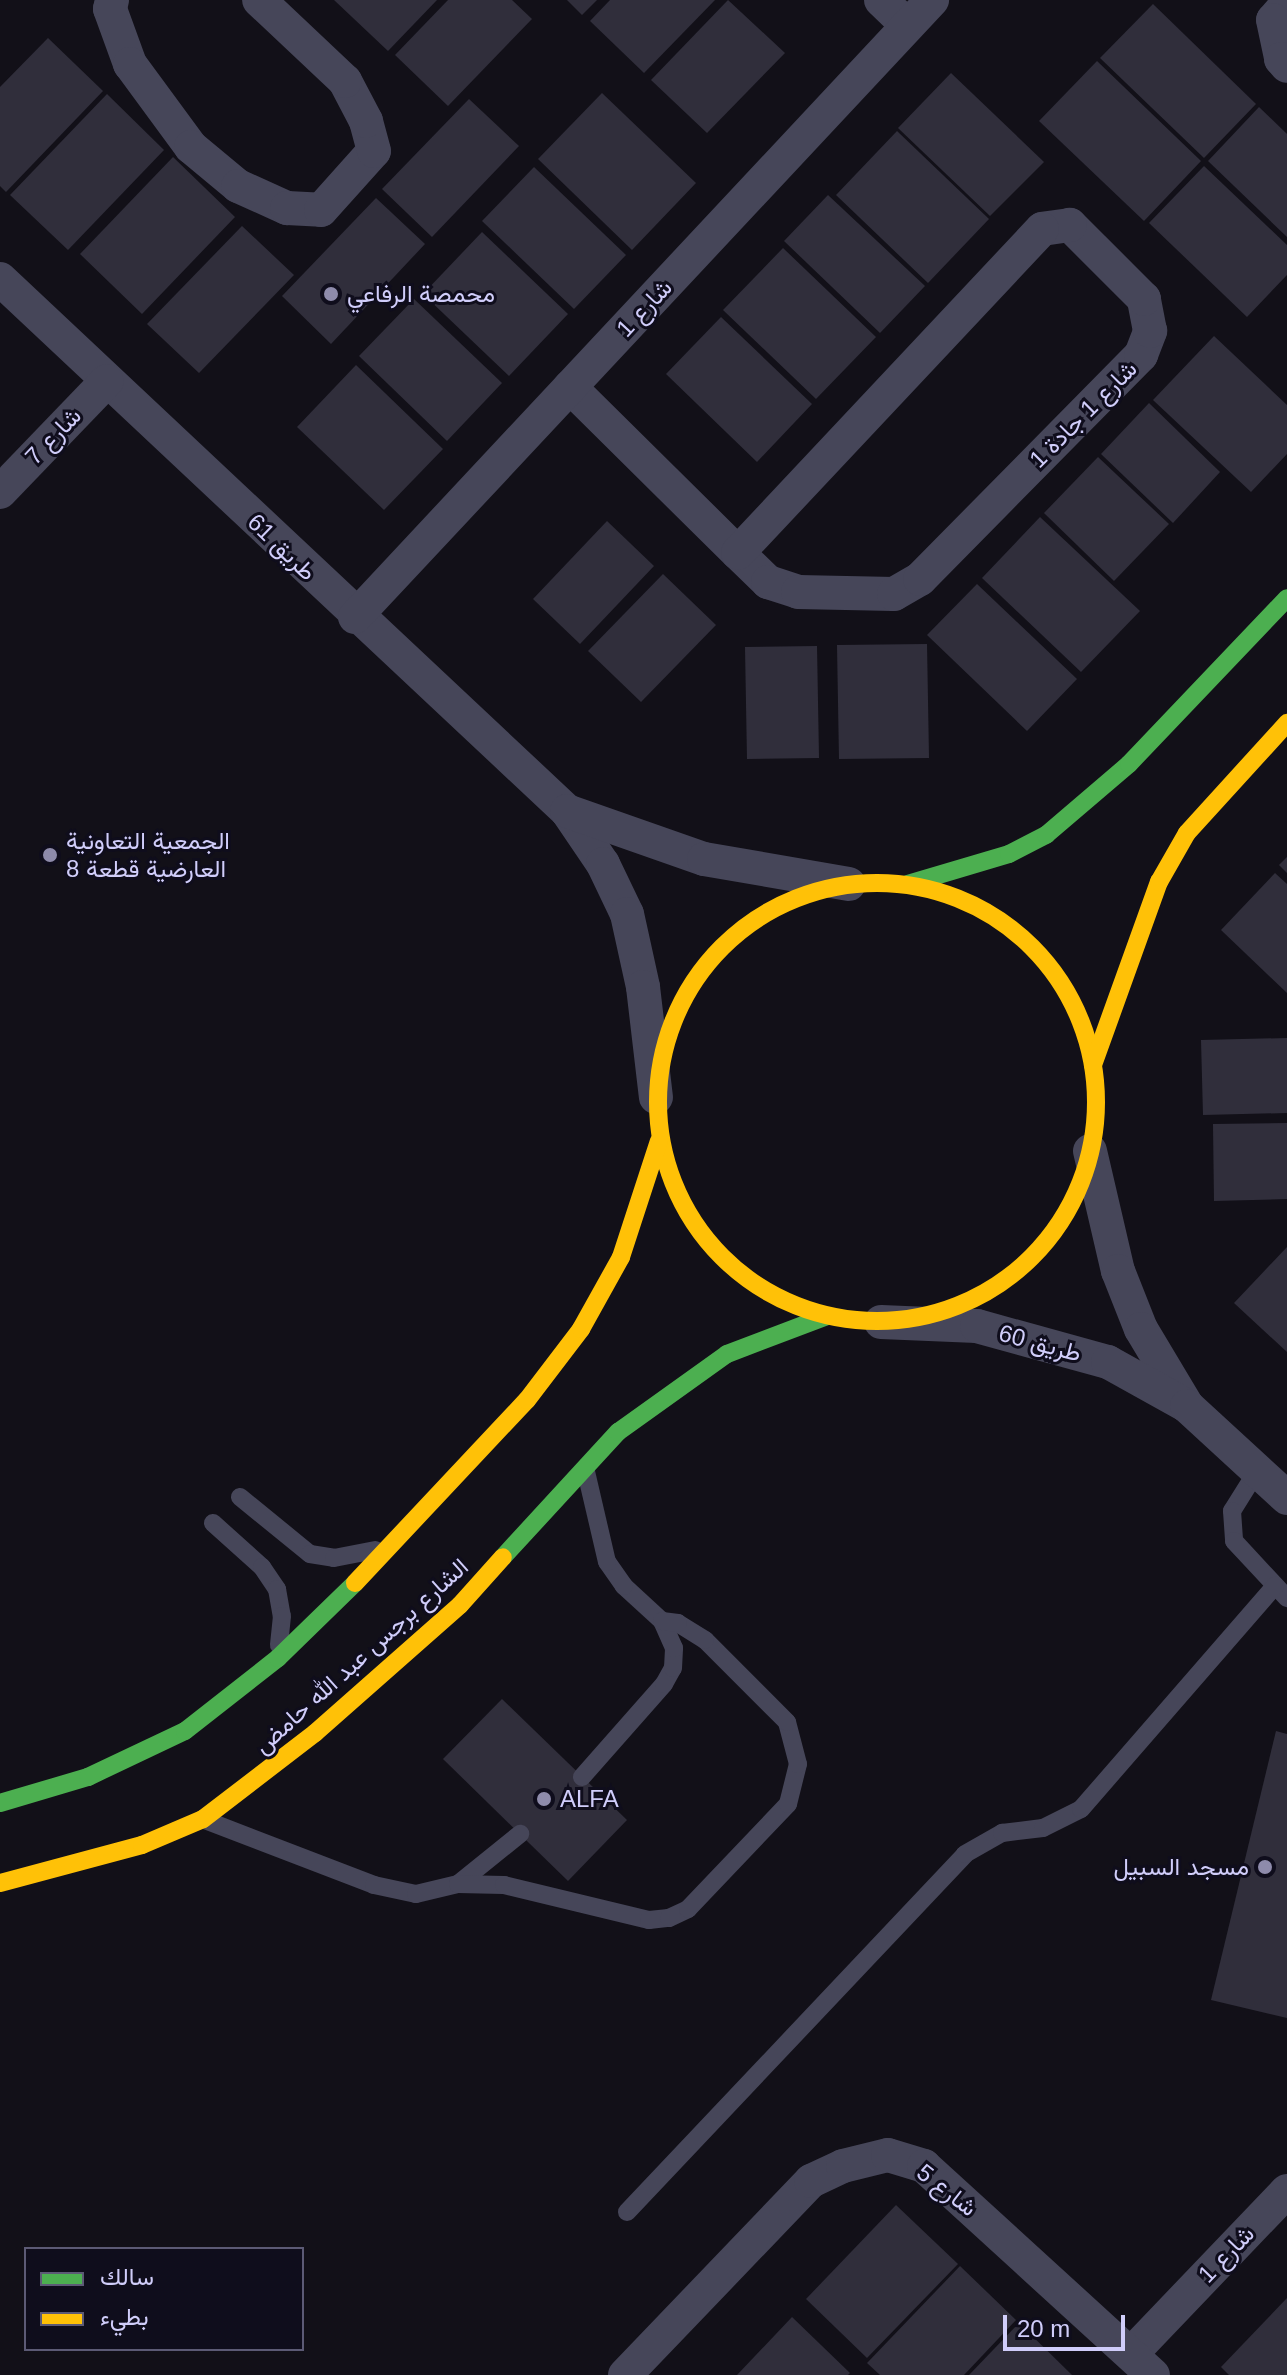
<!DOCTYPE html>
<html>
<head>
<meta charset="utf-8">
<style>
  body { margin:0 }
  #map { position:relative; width:1287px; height:2375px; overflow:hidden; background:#121018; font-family:Helvetica,Vazirmatn,sans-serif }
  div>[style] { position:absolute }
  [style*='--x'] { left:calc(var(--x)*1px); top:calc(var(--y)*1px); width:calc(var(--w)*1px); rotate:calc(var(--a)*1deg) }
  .building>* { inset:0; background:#302e3b }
  .lane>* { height:18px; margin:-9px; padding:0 9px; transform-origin:9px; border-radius:9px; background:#464659 }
  .street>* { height:34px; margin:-17px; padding:0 17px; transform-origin:17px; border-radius:17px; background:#464659 }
  .fast>* { height:18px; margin:-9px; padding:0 9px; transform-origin:9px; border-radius:9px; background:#4caf50 }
  .slow>* { height:18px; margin:-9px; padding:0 9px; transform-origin:9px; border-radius:9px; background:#ffc107 }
  .slow>.ring { margin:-9px; padding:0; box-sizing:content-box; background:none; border:18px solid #ffc107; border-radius:50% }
  .dots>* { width:22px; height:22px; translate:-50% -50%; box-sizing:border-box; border:4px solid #0f0d1c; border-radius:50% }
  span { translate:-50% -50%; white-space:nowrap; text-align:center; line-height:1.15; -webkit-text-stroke:6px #0f0d1c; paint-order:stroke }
  .poi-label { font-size:24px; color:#d0cdfa }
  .left { translate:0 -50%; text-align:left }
  .right { translate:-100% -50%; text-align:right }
  .street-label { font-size:24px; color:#d0cdfa }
  .legend { position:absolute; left:24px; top:2247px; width:280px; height:104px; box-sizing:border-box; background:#0f0d1c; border:2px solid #5c5a75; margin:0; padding:10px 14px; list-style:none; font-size:24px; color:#d0cdfa }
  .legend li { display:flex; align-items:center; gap:16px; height:40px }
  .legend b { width:40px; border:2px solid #5c5a75 }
  .scale { position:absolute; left:1003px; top:2315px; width:122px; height:36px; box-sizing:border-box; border:4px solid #d0cdfa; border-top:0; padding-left:10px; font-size:24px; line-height:28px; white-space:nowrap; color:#d0cdfa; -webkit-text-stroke:6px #0f0d1c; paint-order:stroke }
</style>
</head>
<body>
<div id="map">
  <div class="building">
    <div style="clip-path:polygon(334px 0,437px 0,388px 51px)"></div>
    <div style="clip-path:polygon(448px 0,512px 0,532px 19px,448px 106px,395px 55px)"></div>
    <div style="clip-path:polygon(567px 0,597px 0,582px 15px)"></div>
    <div style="clip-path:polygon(610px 0,715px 0,644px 73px,590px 21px)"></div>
    <div style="clip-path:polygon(728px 0,785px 53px,707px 133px,651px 80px)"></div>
    <div style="clip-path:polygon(1153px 4px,1256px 104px,1204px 158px,1100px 58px)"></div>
    <div style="clip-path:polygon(48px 38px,103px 91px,6px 192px,0 186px,0 87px)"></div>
    <div style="clip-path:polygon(1097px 61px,1201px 161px,1144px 221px,1039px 121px)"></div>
    <div style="clip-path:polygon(951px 73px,1044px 162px,990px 216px,898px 128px)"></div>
    <div style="clip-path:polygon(602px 93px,696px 183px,632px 250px,538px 159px)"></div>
    <div style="clip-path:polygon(107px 94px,164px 150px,68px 250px,10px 195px)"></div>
    <div style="clip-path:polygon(469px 99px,519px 146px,432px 237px,382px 189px)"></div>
    <div style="clip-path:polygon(1259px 107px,1287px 134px,1287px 237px,1208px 161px)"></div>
    <div style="clip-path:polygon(897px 131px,989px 219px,928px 283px,836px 195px)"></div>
    <div style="clip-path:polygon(173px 157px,235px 217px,142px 314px,80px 254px)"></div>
    <div style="clip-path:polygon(1204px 166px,1287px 245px,1287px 275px,1247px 317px,1149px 223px)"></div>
    <div style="clip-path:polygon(534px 167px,626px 255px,574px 309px,482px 221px)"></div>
    <div style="clip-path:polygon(828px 195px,925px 286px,880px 333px,784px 241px)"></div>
    <div style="clip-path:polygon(376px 198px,425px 244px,331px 344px,282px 296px)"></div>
    <div style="clip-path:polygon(242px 226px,294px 275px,199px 373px,147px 324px)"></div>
    <div style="clip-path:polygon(482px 232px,568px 314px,509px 376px,423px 294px)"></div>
    <div style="clip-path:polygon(783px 248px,876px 337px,816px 399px,723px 310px)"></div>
    <div style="clip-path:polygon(414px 299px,502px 383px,447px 441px,359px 356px)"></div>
    <div style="clip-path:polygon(721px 317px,812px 404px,757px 462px,666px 374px)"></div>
    <div style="clip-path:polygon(1214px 336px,1287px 405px,1287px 454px,1251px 492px,1153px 400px)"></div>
    <div style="clip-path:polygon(356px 365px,443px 449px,384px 510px,297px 427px)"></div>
    <div style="clip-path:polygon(1149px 403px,1220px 472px,1173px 523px,1101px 454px)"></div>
    <div style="clip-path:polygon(1098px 457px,1169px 524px,1114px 581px,1044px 513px)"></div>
    <div style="clip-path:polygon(1040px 517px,1140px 611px,1081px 672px,982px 578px)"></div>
    <div style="clip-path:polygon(607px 521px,654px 566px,580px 644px,533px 599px)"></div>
    <div style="clip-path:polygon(663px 574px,716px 625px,641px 702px,588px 651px)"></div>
    <div style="clip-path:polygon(977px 584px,1077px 679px,1027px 731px,927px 635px)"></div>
    <div style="clip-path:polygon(927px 644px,929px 758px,839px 759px,837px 645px)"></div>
    <div style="clip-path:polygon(817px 646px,819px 758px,747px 759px,745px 647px)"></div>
    <div style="clip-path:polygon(1287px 857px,1287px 873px,1279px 865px)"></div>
    <div style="clip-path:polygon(1275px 873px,1287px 884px,1287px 993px,1221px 930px)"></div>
    <div style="clip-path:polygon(1287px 1038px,1287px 1113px,1203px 1115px,1201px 1040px)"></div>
    <div style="clip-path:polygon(1287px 1123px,1287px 1199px,1214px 1201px,1213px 1124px)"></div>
    <div style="clip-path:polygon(1287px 1247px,1287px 1352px,1234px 1303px)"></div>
    <div style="clip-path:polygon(502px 1699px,627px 1820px,568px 1881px,443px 1759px)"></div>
    <div style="clip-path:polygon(1276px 1731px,1287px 1734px,1287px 2018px,1211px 2000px)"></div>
    <div style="clip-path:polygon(896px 2205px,958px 2264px,867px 2358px,806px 2299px)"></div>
    <div style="clip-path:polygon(960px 2266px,1016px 2320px,964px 2375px,880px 2375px,867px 2363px)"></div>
    <div style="clip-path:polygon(1287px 2298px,1287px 2375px,1229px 2375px,1221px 2367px)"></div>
    <div style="clip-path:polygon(792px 2317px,850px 2373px,848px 2375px,737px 2375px)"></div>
    <div style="clip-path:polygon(1019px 2323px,1072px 2375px,969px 2375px)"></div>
  </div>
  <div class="lane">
    <div style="--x:1257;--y:1471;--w:47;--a:122"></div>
    <div style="--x:1232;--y:1511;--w:30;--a:86"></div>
    <div style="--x:1234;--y:1541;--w:78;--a:47.1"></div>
    <div style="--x:240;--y:1497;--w:90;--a:39.2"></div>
    <div style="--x:310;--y:1554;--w:24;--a:9"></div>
    <div style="--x:334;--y:1558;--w:42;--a:-11"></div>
    <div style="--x:213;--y:1523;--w:66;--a:41.9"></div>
    <div style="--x:262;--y:1567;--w:27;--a:56"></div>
    <div style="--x:277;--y:1589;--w:27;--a:80"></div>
    <div style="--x:282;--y:1616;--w:29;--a:96"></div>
    <div style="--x:582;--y:1777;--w:124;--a:-48.6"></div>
    <div style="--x:664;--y:1684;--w:18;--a:-61"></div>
    <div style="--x:673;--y:1668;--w:20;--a:-87"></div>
    <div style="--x:674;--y:1648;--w:30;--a:-114"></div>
    <div style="--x:662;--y:1621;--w:52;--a:-137.4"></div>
    <div style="--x:624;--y:1586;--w:29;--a:-125"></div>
    <div style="--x:607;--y:1562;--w:92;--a:-103.1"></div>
    <div style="--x:205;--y:1820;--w:181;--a:21"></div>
    <div style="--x:374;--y:1885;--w:43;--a:12.1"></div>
    <div style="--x:416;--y:1894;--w:43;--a:-13.4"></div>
    <div style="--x:458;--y:1884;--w:80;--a:-38.9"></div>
    <div style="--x:458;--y:1884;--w:46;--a:1.2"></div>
    <div style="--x:504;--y:1885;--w:149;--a:13.6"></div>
    <div style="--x:649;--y:1920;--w:20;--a:-6"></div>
    <div style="--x:669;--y:1918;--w:21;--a:-25"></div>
    <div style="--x:688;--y:1909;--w:145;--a:-46.4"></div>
    <div style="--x:788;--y:1804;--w:41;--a:-76"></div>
    <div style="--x:798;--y:1764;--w:43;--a:-104.7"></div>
    <div style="--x:787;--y:1722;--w:116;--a:-135"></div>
    <div style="--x:705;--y:1640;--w:32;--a:-148"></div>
    <div style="--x:678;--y:1623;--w:16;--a:-173"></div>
    <div style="--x:627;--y:2212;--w:492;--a:-46.6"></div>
    <div style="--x:965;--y:1854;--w:43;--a:-29.6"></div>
    <div style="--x:1002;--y:1833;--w:41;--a:-7"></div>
    <div style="--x:1043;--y:1828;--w:42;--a:-26.6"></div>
    <div style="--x:1081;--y:1809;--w:296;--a:-49"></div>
  </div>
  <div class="street">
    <div style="--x:112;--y:0;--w:9;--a:103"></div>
    <div style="--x:110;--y:9;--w:59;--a:70"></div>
    <div style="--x:130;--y:64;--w:103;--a:53.7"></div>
    <div style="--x:191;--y:147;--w:61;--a:39.7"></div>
    <div style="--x:238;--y:186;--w:54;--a:24.2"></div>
    <div style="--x:287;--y:208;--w:34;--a:3"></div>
    <div style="--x:321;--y:210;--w:79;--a:-48.1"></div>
    <div style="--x:374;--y:151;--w:31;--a:-105"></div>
    <div style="--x:366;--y:121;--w:45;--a:-117.7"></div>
    <div style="--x:345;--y:81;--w:118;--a:-136.7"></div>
    <div style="--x:881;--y:0;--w:36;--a:44"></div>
    <div style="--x:1287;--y:4;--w:21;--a:131"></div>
    <div style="--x:1273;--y:20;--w:40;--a:78"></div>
    <div style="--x:1281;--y:59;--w:9;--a:49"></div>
    <div style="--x:0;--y:279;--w:778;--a:43.18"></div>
    <div style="--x:567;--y:811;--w:64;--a:55.8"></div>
    <div style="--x:603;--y:864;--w:55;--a:64.4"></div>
    <div style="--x:627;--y:914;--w:75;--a:77.6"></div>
    <div style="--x:643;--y:987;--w:111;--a:83.3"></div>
    <div style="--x:570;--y:387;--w:236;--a:44.7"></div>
    <div style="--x:738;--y:553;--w:42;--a:44"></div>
    <div style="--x:768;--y:582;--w:32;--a:18"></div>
    <div style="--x:798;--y:592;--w:96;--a:1.2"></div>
    <div style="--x:894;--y:594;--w:30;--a:-30"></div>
    <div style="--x:920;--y:579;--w:315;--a:-45.4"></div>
    <div style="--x:1141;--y:355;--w:26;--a:-69"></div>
    <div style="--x:1150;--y:331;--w:33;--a:-101"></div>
    <div style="--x:1144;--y:299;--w:105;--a:-135"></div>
    <div style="--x:1070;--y:225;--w:28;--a:172"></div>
    <div style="--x:1042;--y:229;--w:444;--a:133.2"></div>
    <div style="--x:0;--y:492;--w:154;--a:-46.1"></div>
    <div style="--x:355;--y:617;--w:845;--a:-46.92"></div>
    <div style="--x:567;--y:811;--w:145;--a:19.3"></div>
    <div style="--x:704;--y:859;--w:147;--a:9.8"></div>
    <div style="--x:1090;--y:1151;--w:123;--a:76.9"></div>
    <div style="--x:1118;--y:1271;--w:62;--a:68.4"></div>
    <div style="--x:1141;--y:1329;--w:90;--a:59.1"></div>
    <div style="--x:881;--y:1322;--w:96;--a:2.4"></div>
    <div style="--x:977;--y:1326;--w:136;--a:15.4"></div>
    <div style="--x:1108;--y:1362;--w:90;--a:29.1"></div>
    <div style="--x:1187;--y:1406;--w:136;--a:42.6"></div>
    <div style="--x:1132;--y:2353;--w:224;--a:-46.3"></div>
    <div style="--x:625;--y:2375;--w:269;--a:-46.2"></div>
    <div style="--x:811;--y:2181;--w:35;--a:-25"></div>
    <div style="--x:843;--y:2166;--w:46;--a:-13.7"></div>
    <div style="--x:888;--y:2155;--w:38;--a:17"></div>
    <div style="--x:924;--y:2166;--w:310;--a:42.4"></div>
  </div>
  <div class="fast">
    <div style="--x:908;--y:884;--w:105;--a:-16.5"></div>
    <div style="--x:1009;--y:854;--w:42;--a:-27.2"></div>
    <div style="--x:1046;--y:835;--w:109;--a:-40.5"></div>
    <div style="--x:1129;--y:764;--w:229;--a:-46.4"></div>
    <div style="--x:503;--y:1557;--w:170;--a:-47.4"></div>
    <div style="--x:618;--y:1432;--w:134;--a:-35.6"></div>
    <div style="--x:727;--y:1354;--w:107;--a:-20.8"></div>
    <div style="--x:0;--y:1803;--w:92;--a:-16.5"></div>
    <div style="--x:88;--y:1777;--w:107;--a:-25.4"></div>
    <div style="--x:185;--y:1731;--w:118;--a:-38.1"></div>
    <div style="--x:278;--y:1658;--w:107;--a:-44.2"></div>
  </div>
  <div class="slow">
    <div class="ring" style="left:658px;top:883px;width:420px;height:420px"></div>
    <div style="--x:1093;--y:1065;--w:195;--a:-70.2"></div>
    <div style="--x:1159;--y:882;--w:56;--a:-60.3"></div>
    <div style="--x:1187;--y:833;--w:149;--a:-47.7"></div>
    <div style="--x:355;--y:1583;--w:251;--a:-46.8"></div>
    <div style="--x:527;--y:1400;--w:89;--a:-52.7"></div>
    <div style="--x:581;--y:1329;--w:82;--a:-60.9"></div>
    <div style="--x:621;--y:1257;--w:122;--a:-71.9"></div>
    <div style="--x:0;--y:1883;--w:147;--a:-15"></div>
    <div style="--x:142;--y:1845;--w:66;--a:-23.1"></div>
    <div style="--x:203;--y:1819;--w:141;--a:-37.5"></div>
    <div style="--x:315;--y:1733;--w:193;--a:-41.4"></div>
    <div style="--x:460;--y:1605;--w:64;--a:-48.1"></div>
  </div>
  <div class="dots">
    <div style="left:331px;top:294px;background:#8e8bab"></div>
    <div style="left:50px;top:855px;background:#8e8bab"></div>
    <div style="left:544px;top:1799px;background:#8e8bab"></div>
    <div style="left:1265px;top:1867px;background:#8e8bab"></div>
  </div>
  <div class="poi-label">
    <span class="left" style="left:347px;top:294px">محمصة الرفاعي</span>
    <span class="left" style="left:66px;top:855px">الجمعية التعاونية<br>العارضية قطعة 8</span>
    <span class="left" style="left:560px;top:1799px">ALFA</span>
    <span class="right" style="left:1249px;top:1867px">مسجد السبيل</span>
  </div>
  <div class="street-label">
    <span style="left:644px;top:308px;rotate:-47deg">شارع 1</span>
    <span style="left:1083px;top:414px;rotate:-45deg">شارع 1 جادة 1</span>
    <span style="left:53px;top:436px;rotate:-46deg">شارع 7</span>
    <span style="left:282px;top:547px;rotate:44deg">طريق 61</span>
    <span style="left:1040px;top:1343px;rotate:15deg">طريق 60</span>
    <span style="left:361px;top:1656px;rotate:-42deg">الشارع برجس عبد الله حامض</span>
    <span style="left:947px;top:2190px;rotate:38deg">شارع 5</span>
    <span style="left:1226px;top:2254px;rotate:-46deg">شارع 1</span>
  </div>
  <ul class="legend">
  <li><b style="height:10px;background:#4caf50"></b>سالك</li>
  <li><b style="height:10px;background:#ffc107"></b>بطيء</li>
  </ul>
  <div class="scale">20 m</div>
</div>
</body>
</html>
